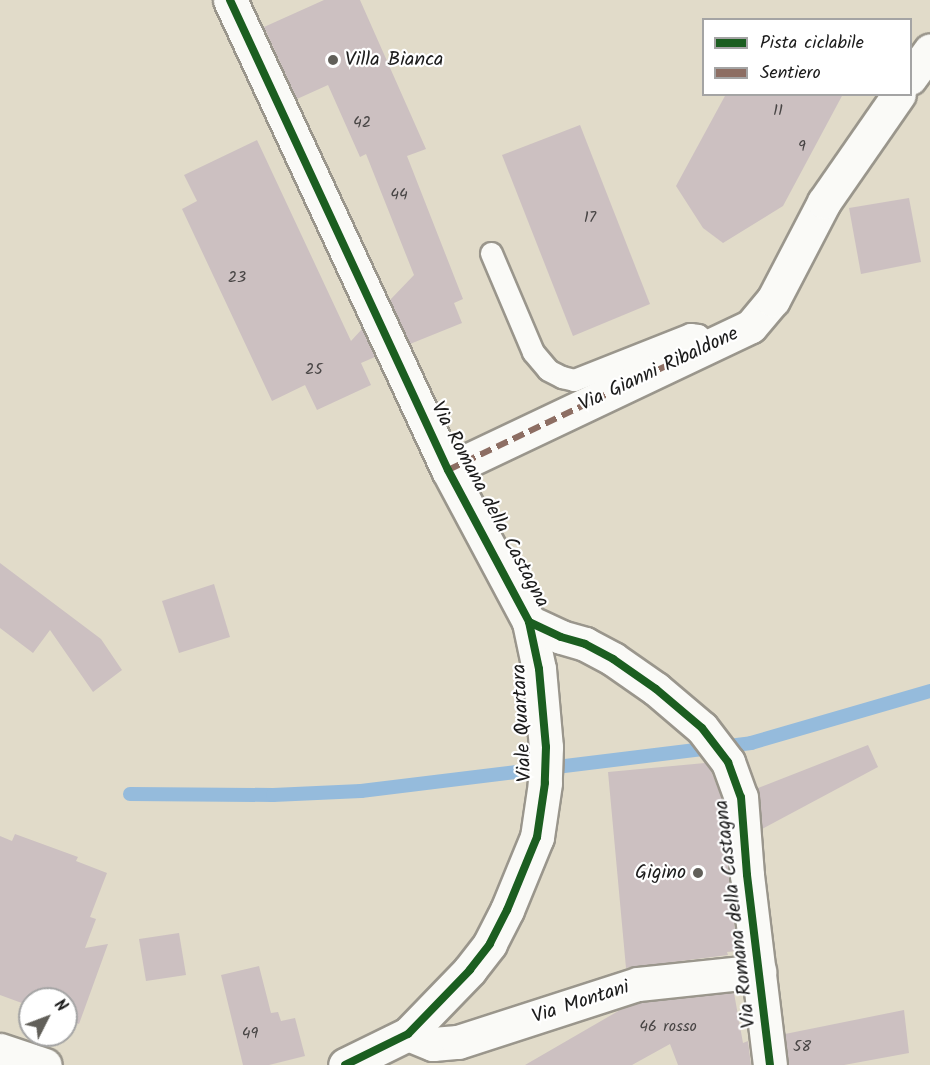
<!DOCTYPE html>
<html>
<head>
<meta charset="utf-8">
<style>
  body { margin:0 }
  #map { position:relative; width:930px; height:1065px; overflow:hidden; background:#e1dbc9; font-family:Kalam,sans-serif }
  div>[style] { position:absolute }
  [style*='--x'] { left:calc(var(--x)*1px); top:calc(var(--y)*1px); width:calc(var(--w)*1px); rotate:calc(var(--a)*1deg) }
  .stream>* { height:14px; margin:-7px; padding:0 7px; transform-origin:7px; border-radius:7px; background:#95bbdc }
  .building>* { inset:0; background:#ccc0c1 }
  .roads { filter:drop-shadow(2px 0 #9a968c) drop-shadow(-2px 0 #9a968c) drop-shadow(0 2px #9a968c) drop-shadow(0 -2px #9a968c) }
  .lane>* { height:21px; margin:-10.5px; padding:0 10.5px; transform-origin:10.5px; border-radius:10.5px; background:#fafaf7 }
  .street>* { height:33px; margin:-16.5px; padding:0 16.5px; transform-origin:16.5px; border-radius:16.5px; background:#fafaf7 }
  .quiet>* { height:6px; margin-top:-3px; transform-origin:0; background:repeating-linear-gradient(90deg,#8d6e63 0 12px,transparent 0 18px) }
  .cycleway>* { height:8px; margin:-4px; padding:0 4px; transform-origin:4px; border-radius:4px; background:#1b5e20 }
  .dots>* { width:16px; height:16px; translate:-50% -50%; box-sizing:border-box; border:3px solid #fff; border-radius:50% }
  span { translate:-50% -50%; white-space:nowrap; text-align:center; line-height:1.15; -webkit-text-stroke:4.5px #fff; paint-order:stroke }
  .number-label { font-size:16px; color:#484545 }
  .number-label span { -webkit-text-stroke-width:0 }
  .poi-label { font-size:20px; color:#1c1c1c }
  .left { translate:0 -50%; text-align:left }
  .right { translate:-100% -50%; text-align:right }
  .street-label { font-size:20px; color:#1c1c1c }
  .legend { position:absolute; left:702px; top:18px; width:210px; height:78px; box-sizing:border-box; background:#fff; border:2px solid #a4a4a4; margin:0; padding:8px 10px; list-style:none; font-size:18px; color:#1c1c1c }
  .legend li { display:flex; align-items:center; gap:12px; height:30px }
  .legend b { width:30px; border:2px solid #a4a4a4 }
  .north { position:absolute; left:18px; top:987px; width:60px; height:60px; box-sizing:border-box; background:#fff; border:2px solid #a4a4a4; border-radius:50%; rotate:48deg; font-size:16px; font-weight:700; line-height:24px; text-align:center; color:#1c1c1c }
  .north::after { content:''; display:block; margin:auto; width:21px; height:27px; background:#615f59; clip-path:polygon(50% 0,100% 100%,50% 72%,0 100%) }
</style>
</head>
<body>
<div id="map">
  <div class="stream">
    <div style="--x:130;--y:794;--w:143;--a:0.4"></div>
    <div style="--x:273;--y:795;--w:88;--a:-2.6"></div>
    <div style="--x:361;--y:791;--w:393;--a:-7"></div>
    <div style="--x:751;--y:743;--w:186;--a:-16.2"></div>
  </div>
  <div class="building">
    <div style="clip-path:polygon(324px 0,360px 0,426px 149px,407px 156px,463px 299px,454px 303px,462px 323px,410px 344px,390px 300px,414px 275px,366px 154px,360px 157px,328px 85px,297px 99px,264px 27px)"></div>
    <div style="clip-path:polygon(726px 94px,843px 94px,783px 206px,723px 243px,703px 228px,676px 186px)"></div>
    <div style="clip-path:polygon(580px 125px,650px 304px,573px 336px,502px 155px)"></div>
    <div style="clip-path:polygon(257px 140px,351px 341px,362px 329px,375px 357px,361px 363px,371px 385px,317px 410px,305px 385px,272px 401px,182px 209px,197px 201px,184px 175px)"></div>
    <div style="clip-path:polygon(909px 198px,921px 262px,861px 274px,849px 208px)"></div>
    <div style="clip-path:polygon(0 563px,101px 639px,122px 670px,93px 692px,50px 630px,33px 653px,0 628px)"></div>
    <div style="clip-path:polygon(214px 584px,230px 637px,179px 653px,162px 601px)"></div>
    <div style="clip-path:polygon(868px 745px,878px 767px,762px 829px,758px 788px)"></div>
    <div style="clip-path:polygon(705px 763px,711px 771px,723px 801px,737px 951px,727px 952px,728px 955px,626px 968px,608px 772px)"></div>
    <div style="clip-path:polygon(15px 834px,78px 857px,76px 861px,107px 873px,90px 917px,96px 919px,85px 948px,108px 944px,79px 1024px,66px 1019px,66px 999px,30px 999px,30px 1006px,0 995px,0 836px,12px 841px)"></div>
    <div style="clip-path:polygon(179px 933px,186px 975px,146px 981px,139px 939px)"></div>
    <div style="clip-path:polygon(259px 966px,271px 1013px,278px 1012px,281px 1021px,295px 1018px,305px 1056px,269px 1065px,243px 1065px,221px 975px)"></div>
    <div style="clip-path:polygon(734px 993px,743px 1043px,748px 1041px,751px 1065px,678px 1065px,670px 1044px,632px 1065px,525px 1065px,620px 1010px,642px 1002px)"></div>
    <div style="clip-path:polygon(904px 1010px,909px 1053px,844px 1065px,788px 1065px,785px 1034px)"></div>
  </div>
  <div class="roads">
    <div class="lane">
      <div style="--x:491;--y:253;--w:108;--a:67"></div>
      <div style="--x:533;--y:352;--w:23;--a:50"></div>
      <div style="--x:548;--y:370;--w:16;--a:27"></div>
      <div style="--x:562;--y:377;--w:12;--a:14"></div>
      <div style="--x:574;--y:380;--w:125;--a:-21.6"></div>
      <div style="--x:690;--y:334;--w:8;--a:7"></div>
      <div style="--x:698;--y:335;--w:13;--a:42"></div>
    </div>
    <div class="street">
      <div style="--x:230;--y:0;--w:518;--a:65.12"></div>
      <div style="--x:448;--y:470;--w:172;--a:61.9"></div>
      <div style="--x:529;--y:622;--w:48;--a:78"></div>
      <div style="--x:539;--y:669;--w:78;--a:84.9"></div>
      <div style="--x:546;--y:747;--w:36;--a:92"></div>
      <div style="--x:545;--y:783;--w:55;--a:98.4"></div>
      <div style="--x:537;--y:837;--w:79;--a:112.3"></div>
      <div style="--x:507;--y:910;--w:38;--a:117"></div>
      <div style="--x:490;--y:944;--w:33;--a:128"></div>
      <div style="--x:470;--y:970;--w:89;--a:134.1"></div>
      <div style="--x:408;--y:1034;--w:70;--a:153.8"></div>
      <div style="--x:910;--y:78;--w:34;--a:-54"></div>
      <div style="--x:448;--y:470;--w:335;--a:-25.4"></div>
      <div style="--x:751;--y:326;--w:34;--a:-50"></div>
      <div style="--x:773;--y:300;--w:110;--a:-62.5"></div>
      <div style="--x:824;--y:202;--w:131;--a:-55.2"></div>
      <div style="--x:529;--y:622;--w:35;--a:25"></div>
      <div style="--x:561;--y:637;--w:25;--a:16"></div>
      <div style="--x:585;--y:644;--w:32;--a:28"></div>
      <div style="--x:613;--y:659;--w:52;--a:34.9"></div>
      <div style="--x:656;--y:689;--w:60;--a:40.3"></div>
      <div style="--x:702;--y:728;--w:43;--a:52.6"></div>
      <div style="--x:728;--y:762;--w:37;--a:70"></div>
      <div style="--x:741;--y:797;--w:78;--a:85.6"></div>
      <div style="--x:747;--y:875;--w:191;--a:83.1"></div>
      <div style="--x:408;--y:1034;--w:27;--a:22"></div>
      <div style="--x:433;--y:1044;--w:25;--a:-5"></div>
      <div style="--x:458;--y:1042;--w:189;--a:-17.9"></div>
      <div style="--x:638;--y:984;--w:122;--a:-6.1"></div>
      <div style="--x:0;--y:1050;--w:47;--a:18.4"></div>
    </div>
  </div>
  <div class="quiet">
    <div style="--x:448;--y:470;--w:260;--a:-25.5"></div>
  </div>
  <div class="cycleway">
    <div style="--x:230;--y:0;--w:518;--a:65.12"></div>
    <div style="--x:448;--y:470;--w:172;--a:61.9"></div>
    <div style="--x:529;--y:622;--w:48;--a:78"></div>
    <div style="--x:539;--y:669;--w:78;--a:84.9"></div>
    <div style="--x:546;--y:747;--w:36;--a:92"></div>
    <div style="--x:545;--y:783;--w:55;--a:98.4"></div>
    <div style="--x:537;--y:837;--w:79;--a:112.3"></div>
    <div style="--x:507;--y:910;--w:38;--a:117"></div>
    <div style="--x:490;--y:944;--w:33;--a:128"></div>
    <div style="--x:470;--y:970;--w:89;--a:134.1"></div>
    <div style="--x:408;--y:1034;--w:70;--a:153.8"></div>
    <div style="--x:529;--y:622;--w:35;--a:25"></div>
    <div style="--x:561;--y:637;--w:25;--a:16"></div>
    <div style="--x:585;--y:644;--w:32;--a:28"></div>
    <div style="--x:613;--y:659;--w:52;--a:34.9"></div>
    <div style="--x:656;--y:689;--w:60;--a:40.3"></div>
    <div style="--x:702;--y:728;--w:43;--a:52.6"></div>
    <div style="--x:728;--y:762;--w:37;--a:70"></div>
    <div style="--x:741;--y:797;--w:78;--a:85.6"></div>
    <div style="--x:747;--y:875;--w:191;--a:83.1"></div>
  </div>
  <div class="dots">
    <div style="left:333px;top:60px;background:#615f59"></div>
    <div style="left:698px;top:873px;background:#615f59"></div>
  </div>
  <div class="number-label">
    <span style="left:778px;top:111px">11</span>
    <span style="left:362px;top:123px">42</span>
    <span style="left:802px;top:147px">9</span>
    <span style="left:399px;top:195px">44</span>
    <span style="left:590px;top:218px">17</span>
    <span style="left:237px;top:278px">23</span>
    <span style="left:314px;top:370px">25</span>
    <span style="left:668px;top:1027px">46 rosso</span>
    <span style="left:250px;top:1034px">49</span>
    <span style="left:802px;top:1047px">58</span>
  </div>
  <div class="poi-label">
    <span class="left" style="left:345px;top:60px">Villa Bianca</span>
    <span class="right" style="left:686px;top:873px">Gigino</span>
  </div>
  <div class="street-label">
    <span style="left:659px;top:370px;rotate:-25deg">Via Gianni Ribaldone</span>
    <span style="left:489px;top:505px;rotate:62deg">Via Romana della Castagna</span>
    <span style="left:523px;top:723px;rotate:-93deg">Viale Quartara</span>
    <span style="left:736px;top:914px;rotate:-97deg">Via Romana della Castagna</span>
    <span style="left:581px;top:1003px;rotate:-18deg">Via Montani</span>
  </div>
  <ul class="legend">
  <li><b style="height:8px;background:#1b5e20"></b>Pista ciclabile</li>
  <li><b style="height:8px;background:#8d6e63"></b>Sentiero</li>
  </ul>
  <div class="north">N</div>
</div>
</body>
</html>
